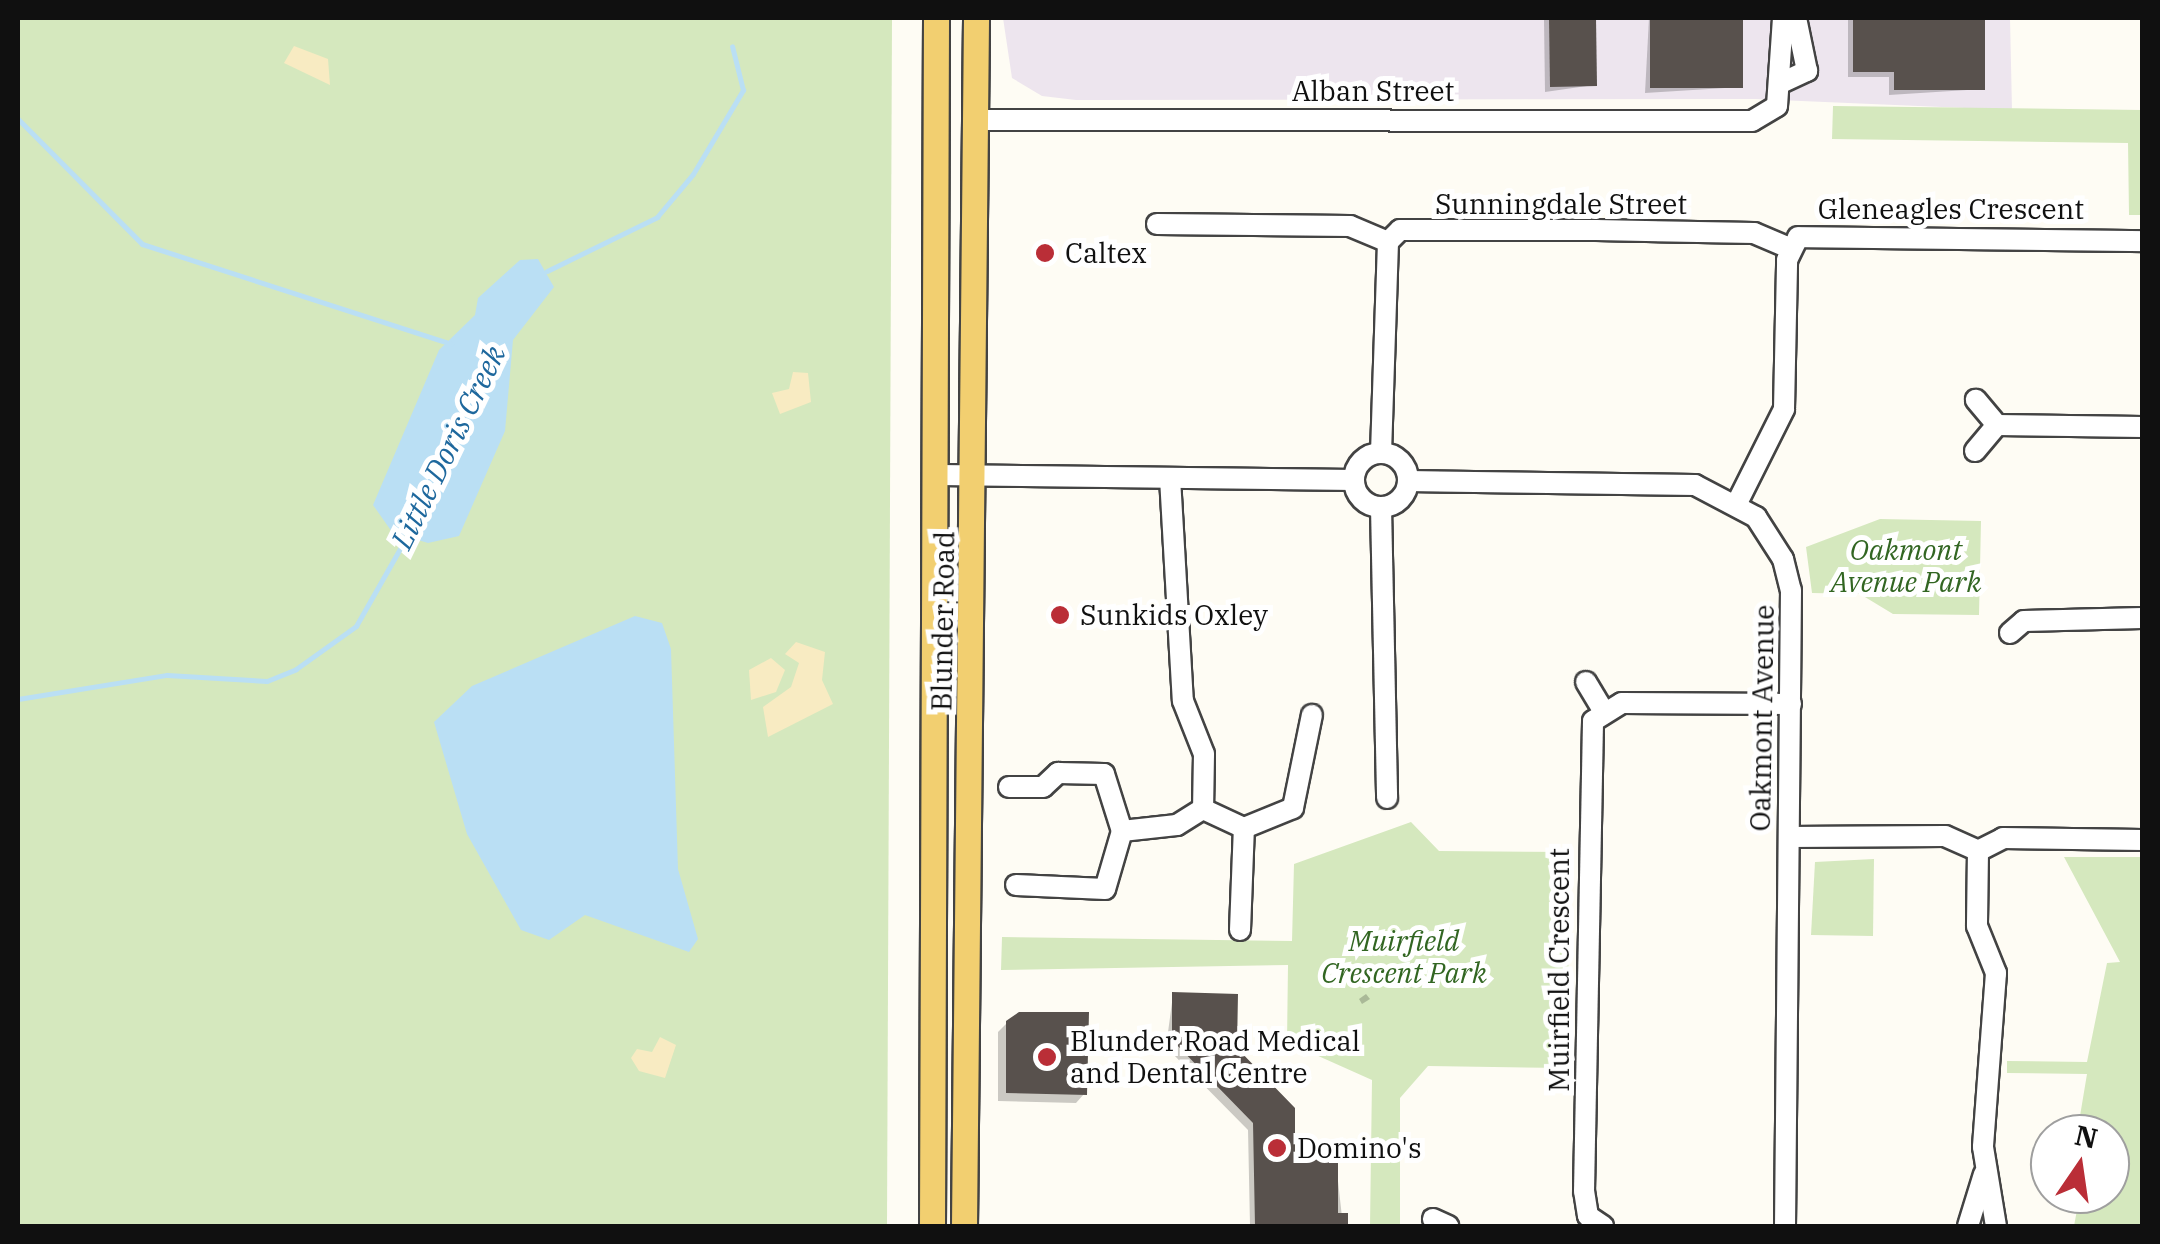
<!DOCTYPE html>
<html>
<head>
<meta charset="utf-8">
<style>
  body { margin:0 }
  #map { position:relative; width:2160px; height:1244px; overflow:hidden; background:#fefcf4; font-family:"IBM Plex Serif",serif }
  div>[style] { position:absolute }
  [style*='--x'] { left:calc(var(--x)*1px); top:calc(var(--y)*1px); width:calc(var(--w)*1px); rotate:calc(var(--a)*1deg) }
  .industrial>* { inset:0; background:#ede5ee }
  .green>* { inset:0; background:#d5e8be }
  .sand>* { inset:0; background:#f8ebc2 }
  .water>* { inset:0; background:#badff4 }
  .shadow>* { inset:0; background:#0003 }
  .stream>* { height:5px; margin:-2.5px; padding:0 2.5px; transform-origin:2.5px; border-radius:2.5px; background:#badff4 }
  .building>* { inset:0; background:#58514d }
  .roads { filter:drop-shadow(2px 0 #434343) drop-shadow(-2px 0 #434343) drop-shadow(0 2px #434343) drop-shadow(0 -2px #434343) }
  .minor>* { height:20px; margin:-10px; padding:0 10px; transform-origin:10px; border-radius:10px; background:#fff }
  .minor>.ring { margin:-10px; padding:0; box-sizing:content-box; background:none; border:20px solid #fff; border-radius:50% }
  .major>* { height:25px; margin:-12.5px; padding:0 12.5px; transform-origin:12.5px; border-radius:12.5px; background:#f2cf70 }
  .dots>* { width:28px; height:28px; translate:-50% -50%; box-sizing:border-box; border:5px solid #fff; border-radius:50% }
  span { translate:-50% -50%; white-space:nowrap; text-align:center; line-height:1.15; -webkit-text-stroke:10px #fff; paint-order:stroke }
  .street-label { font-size:28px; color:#101010 }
  .poi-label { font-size:28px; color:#101010 }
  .left { translate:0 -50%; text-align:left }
  .park-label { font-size:28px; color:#326622; font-style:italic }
  .water-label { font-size:30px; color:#1e689d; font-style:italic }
  .frame { position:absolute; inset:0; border:20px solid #101010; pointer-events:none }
  .north { position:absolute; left:2030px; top:1114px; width:100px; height:100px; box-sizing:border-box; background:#fff; border:2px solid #9f9f9f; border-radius:50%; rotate:13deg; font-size:28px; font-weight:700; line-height:40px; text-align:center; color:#101010 }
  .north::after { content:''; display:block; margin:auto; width:35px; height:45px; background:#ba2e37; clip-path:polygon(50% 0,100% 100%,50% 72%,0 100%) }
</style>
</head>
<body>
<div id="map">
  <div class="industrial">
    <div style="clip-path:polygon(1003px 18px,2010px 18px,2012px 110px,1755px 99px,1076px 100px,1042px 96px,1012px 78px)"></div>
  </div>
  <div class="green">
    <div style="clip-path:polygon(18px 18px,892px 18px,887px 1226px,18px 1226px)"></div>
    <div style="clip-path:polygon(1833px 106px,2142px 110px,2142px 215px,2129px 215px,2128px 143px,1832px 139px)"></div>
    <div style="clip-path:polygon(1880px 519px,1981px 521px,1979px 615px,1893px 614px,1860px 594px,1812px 593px,1806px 547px)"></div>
    <div style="clip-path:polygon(1411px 822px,1439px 851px,1570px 852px,1567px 1068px,1428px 1066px,1400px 1098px,1400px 1226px,1370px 1226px,1372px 1080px,1287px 1042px,1288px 965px,1001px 970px,1002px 937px,1292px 941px,1294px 864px)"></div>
    <div style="clip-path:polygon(2064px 857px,2142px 857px,2142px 1226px,2074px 1226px,2080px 1194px,2110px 1194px,2110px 1134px,2077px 1134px,2087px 1074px,2007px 1073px,2007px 1061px,2087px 1062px,2107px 963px,2120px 962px)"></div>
    <div style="clip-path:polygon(1874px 859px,1873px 936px,1811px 935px,1815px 862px)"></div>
  </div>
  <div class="sand">
    <div style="clip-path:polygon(294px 46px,328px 59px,330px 85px,284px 63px)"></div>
    <div style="clip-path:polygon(793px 372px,808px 373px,811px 402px,780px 414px,772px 393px,789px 389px)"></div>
    <div style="clip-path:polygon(796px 642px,825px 652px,822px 680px,833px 704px,768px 737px,763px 707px,791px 687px,799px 663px,785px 654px)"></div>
    <div style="clip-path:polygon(771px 658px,785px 670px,776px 692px,751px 700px,749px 670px)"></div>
    <div style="clip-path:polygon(660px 1037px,676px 1045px,665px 1078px,639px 1071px,631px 1058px,637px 1049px,652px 1052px)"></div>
  </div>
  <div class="water">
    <div style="clip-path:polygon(538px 259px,554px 287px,513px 340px,505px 431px,459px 536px,428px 543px,392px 532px,373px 505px,439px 350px,475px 315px,478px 298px,520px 260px)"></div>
    <div style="clip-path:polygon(635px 616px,662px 623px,671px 649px,678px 869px,698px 939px,689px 952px,585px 915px,549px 940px,521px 930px,467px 834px,434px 722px,472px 686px)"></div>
  </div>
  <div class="shadow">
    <div style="clip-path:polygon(1594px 18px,1594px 85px,1545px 92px,1544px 20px)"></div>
    <div style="clip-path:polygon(1649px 18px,1740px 18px,1741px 87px,1645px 93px)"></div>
    <div style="clip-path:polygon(1848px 18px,1983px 18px,1983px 89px,1889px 95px,1889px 77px,1848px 77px)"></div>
    <div style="clip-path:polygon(1366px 994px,1370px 999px,1362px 1004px,1359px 999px)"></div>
    <div style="clip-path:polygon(1173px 995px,1235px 1049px,1292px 1161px,1336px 1163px,1343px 1226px,1250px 1226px,1248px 1130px,1166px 1047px)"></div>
    <div style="clip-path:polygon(1007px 1023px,1084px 1094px,1076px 1103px,998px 1101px,998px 1032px)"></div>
  </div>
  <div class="stream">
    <div style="--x:18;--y:119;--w:176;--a:45.2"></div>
    <div style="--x:142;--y:244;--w:325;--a:17.9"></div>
    <div style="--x:547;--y:271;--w:123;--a:-26.1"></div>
    <div style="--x:657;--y:217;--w:56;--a:-50.1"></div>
    <div style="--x:693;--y:174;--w:98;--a:-59.2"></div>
    <div style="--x:743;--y:90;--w:45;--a:-104"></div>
    <div style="--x:18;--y:699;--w:151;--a:-9.2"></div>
    <div style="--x:167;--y:675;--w:100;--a:3.4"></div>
    <div style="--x:267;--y:681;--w:31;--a:-22"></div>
    <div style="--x:296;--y:669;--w:74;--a:-35.6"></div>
    <div style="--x:356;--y:626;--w:109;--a:-60.4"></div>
  </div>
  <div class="building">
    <div style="clip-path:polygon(1549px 18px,1596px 18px,1597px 86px,1550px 87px)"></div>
    <div style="clip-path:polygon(1650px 18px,1743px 18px,1743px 88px,1650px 88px)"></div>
    <div style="clip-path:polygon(1853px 18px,1985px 18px,1985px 90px,1894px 90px,1894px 72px,1853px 72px)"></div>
    <div style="clip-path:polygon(1172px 992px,1238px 994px,1237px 1048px,1295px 1108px,1295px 1158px,1338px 1160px,1338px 1213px,1348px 1213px,1348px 1226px,1255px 1226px,1253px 1123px,1172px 1040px)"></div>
    <div style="clip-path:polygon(1019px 1012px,1089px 1012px,1087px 1095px,1006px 1093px,1006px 1021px)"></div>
  </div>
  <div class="roads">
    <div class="minor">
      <div style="--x:1781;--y:83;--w:29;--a:-25"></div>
      <div style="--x:1807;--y:71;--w:54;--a:-101.7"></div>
      <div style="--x:978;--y:120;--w:774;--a:0.07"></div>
      <div style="--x:1752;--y:121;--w:29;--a:-31"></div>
      <div style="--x:1777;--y:106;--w:88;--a:-86.1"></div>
      <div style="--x:1157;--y:224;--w:193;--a:0.6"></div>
      <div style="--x:1350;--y:226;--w:41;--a:22.8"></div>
      <div style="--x:1388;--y:242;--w:17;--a:-45"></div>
      <div style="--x:1400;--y:230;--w:196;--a:0"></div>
      <div style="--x:1596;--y:230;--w:158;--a:1.1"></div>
      <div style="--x:1754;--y:233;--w:39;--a:23"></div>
      <div style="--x:1997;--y:425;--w:145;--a:0.8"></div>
      <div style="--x:1975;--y:451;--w:34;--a:-50"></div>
      <div style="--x:1997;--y:425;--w:33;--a:-130"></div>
      <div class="ring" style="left:1354px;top:453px;width:34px;height:34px"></div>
      <div style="--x:1381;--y:453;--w:211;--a:-88.1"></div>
      <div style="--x:939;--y:475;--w:415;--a:0.7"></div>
      <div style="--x:1170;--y:478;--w:223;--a:86.7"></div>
      <div style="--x:1183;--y:701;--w:57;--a:68.4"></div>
      <div style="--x:1204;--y:754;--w:55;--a:91"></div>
      <div style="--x:1408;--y:481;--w:287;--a:0.8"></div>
      <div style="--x:1695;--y:485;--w:69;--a:27.7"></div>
      <div style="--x:1756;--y:517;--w:50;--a:57.3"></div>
      <div style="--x:1783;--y:559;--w:32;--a:76"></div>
      <div style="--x:1791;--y:590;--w:636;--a:90.54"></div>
      <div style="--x:1738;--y:501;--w:103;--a:-63.4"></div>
      <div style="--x:1784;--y:409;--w:149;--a:-88.8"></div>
      <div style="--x:1787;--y:260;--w:25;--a:-64"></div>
      <div style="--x:1798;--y:237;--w:344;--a:0.7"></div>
      <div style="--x:1381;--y:507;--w:291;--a:88.8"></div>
      <div style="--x:2010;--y:633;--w:18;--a:-41"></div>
      <div style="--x:2024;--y:621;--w:118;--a:-1.5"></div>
      <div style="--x:1586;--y:682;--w:33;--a:59"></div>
      <div style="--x:1009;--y:787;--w:34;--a:0"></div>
      <div style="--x:1043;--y:787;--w:21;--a:-43"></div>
      <div style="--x:1058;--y:773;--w:46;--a:1.2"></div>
      <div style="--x:1104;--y:774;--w:60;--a:72.5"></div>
      <div style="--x:1122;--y:831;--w:60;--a:106.3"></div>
      <div style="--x:1105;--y:889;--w:89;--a:-177.4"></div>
      <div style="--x:1122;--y:831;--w:55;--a:-6.2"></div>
      <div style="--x:1177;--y:825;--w:31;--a:-32"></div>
      <div style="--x:1203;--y:809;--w:45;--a:24.9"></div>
      <div style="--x:1789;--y:837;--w:156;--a:-0.4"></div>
      <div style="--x:1945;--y:836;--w:36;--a:24"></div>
      <div style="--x:1978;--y:851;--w:28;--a:-27"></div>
      <div style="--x:2003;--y:838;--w:139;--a:0.8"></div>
      <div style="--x:1978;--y:851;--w:75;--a:90.8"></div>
      <div style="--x:1977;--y:926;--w:51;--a:68"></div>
      <div style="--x:1996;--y:973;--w:174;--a:94.3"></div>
      <div style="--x:1983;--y:1147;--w:80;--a:80.7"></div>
      <div style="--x:1240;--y:930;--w:102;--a:-87.8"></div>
      <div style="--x:1244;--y:828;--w:53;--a:-22.2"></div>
      <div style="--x:1293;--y:808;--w:95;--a:-78.5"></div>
      <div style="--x:1433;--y:1219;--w:17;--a:25"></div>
      <div style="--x:1603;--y:1226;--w:18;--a:-146"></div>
      <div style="--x:1588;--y:1216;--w:25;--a:-99"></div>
      <div style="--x:1584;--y:1191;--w:470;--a:-88.9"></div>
      <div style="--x:1593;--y:721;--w:34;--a:-32"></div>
      <div style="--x:1622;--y:703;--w:169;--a:0.3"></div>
      <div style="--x:1968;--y:1226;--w:54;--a:-72.9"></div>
    </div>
    <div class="major">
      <div style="--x:932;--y:1226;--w:1208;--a:-89.81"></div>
      <div style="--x:964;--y:1226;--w:1208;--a:-89.43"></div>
    </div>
  </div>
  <div class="dots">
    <div style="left:1045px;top:253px;background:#ba2e37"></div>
    <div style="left:1060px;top:615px;background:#ba2e37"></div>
    <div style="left:1047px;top:1057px;background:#ba2e37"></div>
    <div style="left:1277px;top:1148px;background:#ba2e37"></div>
  </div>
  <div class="street-label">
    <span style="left:1373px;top:91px">Alban Street</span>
    <span style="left:1561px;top:204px">Sunningdale Street</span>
    <span style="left:1951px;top:209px">Gleneagles Crescent</span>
    <span style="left:943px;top:621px;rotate:-89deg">Blunder Road</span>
    <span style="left:1762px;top:718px;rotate:-89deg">Oakmont Avenue</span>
    <span style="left:1559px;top:970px;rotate:-90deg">Muirfield Crescent</span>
  </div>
  <div class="poi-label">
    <span class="left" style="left:1065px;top:253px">Caltex</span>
    <span class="left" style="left:1080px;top:615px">Sunkids Oxley</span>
    <span class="left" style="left:1070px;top:1057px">Blunder Road Medical<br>and Dental Centre</span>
    <span class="left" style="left:1297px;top:1148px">Domino's</span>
  </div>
  <div class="park-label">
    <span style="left:1906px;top:566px">Oakmont<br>Avenue Park</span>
    <span style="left:1404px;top:957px">Muirfield<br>Crescent Park</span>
  </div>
  <div class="water-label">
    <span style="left:448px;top:447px;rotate:-64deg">Little Doris Creek</span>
  </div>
  <div class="frame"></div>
  <div class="north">N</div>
</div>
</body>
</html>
